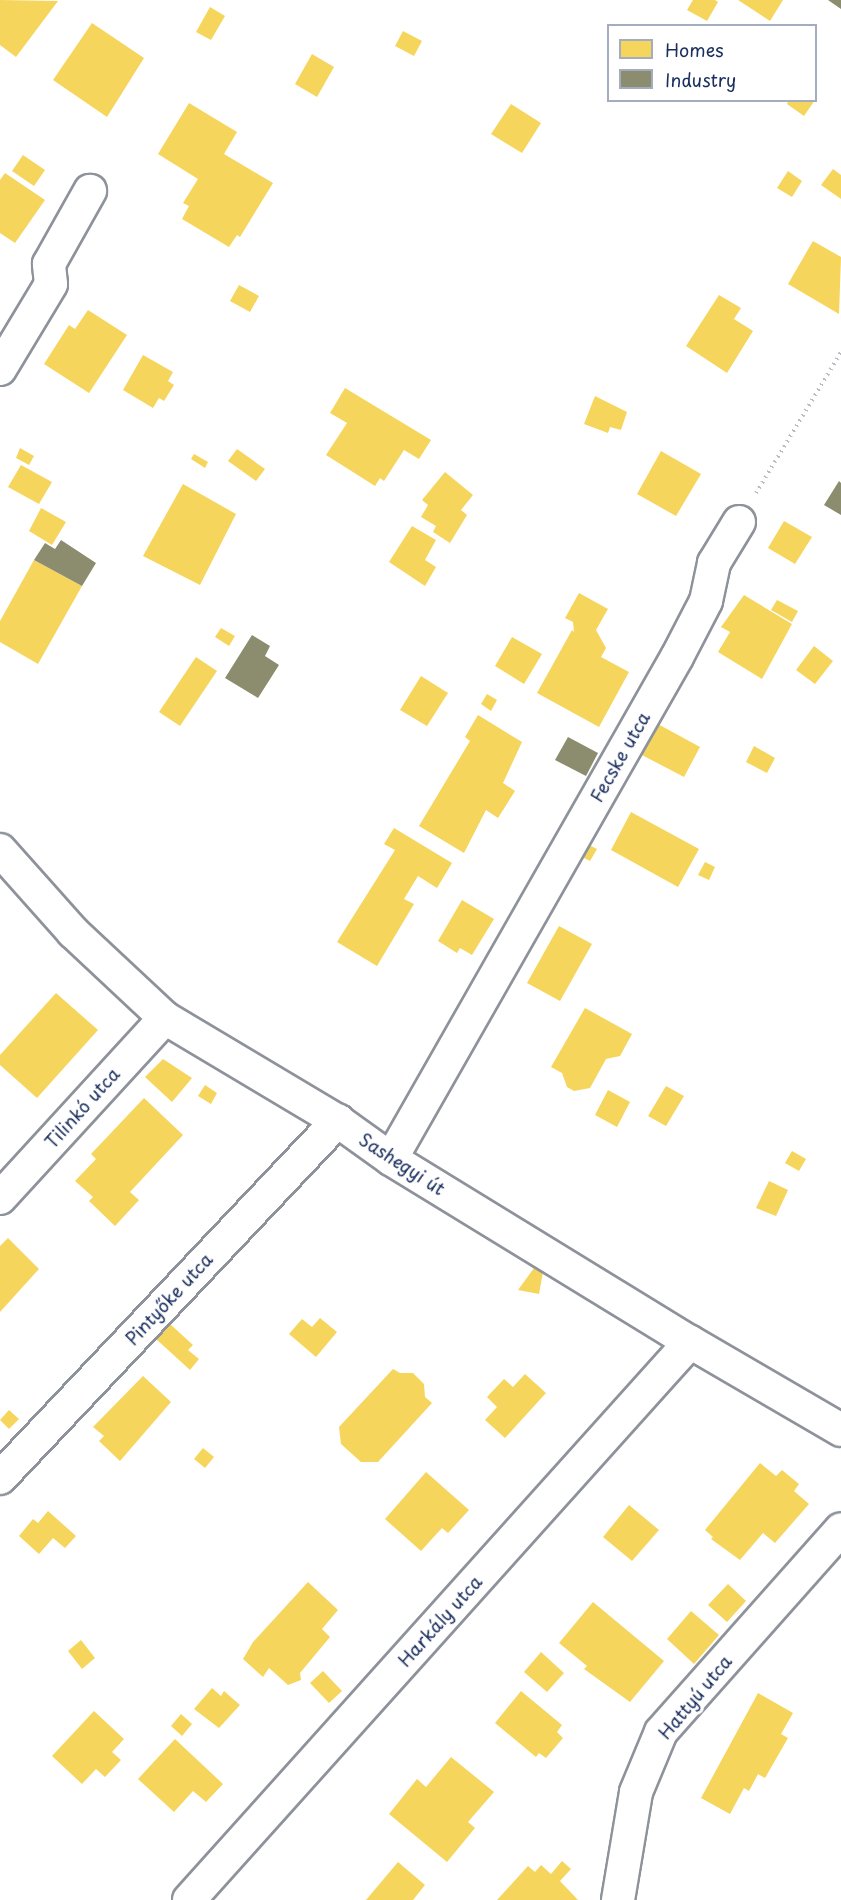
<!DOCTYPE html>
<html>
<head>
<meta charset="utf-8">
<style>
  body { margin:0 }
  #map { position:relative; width:841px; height:1900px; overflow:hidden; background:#fff; font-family:"Playpen Sans",sans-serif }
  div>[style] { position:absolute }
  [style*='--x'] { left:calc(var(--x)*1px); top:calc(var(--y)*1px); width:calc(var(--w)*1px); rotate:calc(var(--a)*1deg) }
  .homes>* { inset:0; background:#f6d55c }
  .industry>* { inset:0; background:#8c8c6e }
  .path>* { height:4px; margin-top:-2px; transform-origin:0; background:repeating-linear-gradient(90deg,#b9bcc1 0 1.5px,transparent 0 6px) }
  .roads { filter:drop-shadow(2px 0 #8e929a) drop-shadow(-2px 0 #8e929a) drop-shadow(0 2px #8e929a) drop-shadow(0 -2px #8e929a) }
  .minor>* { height:32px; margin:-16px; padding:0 16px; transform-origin:16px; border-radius:16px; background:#fff }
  span { translate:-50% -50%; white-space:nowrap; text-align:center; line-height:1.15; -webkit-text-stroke:6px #fff; paint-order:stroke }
  .street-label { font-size:18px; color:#1b2f5e }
  .legend { position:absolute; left:607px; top:24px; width:210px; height:78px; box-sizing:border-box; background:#fff; border:2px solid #a4acbf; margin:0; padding:8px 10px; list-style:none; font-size:18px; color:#1b2f5e }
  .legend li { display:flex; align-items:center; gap:12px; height:30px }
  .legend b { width:30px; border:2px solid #a4acbf }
</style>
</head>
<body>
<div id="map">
  <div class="homes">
    <div style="clip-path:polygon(0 0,58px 1px,16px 57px,0 45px)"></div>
    <div style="clip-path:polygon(693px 0,715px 0,718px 2px,707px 21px,687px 10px)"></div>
    <div style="clip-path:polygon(738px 0,783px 0,770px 21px)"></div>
    <div style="clip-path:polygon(210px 7px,225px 16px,211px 40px,196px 32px)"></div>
    <div style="clip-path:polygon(92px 23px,144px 58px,107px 117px,53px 80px)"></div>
    <div style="clip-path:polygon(403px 31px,422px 41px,414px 56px,395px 46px)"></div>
    <div style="clip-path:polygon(312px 54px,334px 67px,317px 97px,295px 84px)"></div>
    <div style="clip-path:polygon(789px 100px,815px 100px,804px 116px,787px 104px)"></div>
    <div style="clip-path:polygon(189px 103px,237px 132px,224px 154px,273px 183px,240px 237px,237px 235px,229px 247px,182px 219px,189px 206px,183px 203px,198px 179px,158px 154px)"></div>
    <div style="clip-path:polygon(511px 104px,541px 123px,522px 153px,491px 134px)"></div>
    <div style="clip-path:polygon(23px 155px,45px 170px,34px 186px,12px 171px)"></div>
    <div style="clip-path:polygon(833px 169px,841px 175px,841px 199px,821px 185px)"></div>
    <div style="clip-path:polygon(788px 171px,802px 181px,792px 197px,777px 188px)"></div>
    <div style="clip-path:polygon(5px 173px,45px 200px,15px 243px,0 233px,0 180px)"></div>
    <div style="clip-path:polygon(813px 241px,841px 257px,839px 314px,788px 284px)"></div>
    <div style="clip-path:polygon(239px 285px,259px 296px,250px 312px,230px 301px)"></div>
    <div style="clip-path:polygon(719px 295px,741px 308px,734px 319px,753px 331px,727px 373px,686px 346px)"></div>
    <div style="clip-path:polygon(88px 310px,127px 335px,89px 393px,44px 364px,69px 325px,75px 329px)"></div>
    <div style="clip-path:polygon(143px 355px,173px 372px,168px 381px,174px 385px,164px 401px,159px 398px,153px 408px,123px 390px)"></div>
    <div style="clip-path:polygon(345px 388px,431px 440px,419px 459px,404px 450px,384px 481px,380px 478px,375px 486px,326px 455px,347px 423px,330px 413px)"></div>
    <div style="clip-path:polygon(595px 396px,627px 412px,621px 430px,610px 427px,608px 433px,584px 424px)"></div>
    <div style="clip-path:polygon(20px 448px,34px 456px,29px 465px,16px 458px)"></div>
    <div style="clip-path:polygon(237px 449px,265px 469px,256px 481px,228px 461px)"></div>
    <div style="clip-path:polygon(661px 451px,701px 474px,676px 516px,637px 494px)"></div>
    <div style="clip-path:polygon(194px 454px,208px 462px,205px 468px,191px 459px)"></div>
    <div style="clip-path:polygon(21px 465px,52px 482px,39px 504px,8px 487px)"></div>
    <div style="clip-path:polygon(445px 472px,473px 495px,461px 510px,467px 515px,450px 543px,433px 532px,436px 526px,421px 517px,428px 505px,422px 500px)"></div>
    <div style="clip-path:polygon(183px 484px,236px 514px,200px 585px,143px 556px)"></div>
    <div style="clip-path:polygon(41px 508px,66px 522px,52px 545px,29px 531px)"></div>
    <div style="clip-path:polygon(784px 521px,812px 537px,795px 564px,768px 548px)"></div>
    <div style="clip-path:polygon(412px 526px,436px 540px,425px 560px,436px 567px,425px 586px,389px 562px)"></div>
    <div style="clip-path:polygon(34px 560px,82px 586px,38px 664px,0 642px,0 621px)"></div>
    <div style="clip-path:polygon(579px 593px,608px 609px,596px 630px,606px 648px,601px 657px,629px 672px,599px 727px,537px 693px,572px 630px,574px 632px,573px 622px,565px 618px)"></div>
    <div style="clip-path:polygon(744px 595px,792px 624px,762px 679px,718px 652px,730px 632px,721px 627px)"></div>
    <div style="clip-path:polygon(777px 600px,798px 611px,792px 622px,771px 610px)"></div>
    <div style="clip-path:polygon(221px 628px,235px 636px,229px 646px,215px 637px)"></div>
    <div style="clip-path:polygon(512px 637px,542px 654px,524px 684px,495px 666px)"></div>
    <div style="clip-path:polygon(814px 646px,833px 661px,815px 684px,796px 670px)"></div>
    <div style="clip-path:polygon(196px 657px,217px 671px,180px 726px,159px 712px)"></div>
    <div style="clip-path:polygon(421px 676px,448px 693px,427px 726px,400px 710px)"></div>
    <div style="clip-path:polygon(487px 694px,497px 700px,491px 711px,481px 704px)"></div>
    <div style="clip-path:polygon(478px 715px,522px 742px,503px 783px,515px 791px,498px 818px,486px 810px,464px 853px,419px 826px,470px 741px,465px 737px)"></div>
    <div style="clip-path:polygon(656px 723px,700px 747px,684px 777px,640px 754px)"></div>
    <div style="clip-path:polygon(754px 746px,775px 758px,767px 773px,746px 762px)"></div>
    <div style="clip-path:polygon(631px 812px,699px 849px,678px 887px,611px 850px)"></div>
    <div style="clip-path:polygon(394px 828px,452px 863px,437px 888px,418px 876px,404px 899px,414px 904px,377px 966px,337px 942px,395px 850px,384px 844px)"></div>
    <div style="clip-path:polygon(587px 844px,597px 849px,590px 861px,580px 856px)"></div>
    <div style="clip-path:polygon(705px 862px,715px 867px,709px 880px,698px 875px)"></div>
    <div style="clip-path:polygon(462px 900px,494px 919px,472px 955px,460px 948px,457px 953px,438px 941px)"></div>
    <div style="clip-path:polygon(559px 926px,592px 944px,560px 1001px,527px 983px)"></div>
    <div style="clip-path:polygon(56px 993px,98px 1030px,37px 1098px,0 1065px,0 1055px)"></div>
    <div style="clip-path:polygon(585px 1008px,632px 1034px,620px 1056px,606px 1059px,590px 1088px,574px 1091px,567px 1087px,562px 1073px,551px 1067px)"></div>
    <div style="clip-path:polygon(163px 1059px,192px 1078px,172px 1102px,145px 1077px)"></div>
    <div style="clip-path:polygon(205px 1085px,217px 1093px,211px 1104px,198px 1096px)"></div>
    <div style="clip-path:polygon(666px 1086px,684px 1096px,666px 1126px,648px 1116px)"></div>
    <div style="clip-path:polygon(608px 1090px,630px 1102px,617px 1127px,595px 1115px)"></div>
    <div style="clip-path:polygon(144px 1098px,183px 1135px,130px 1192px,139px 1200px,115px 1226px,89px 1201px,93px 1197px,75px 1181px,96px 1159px,91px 1154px)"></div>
    <div style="clip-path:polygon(792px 1151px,806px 1159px,799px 1171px,785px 1163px)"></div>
    <div style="clip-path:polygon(769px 1181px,788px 1190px,776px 1216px,756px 1208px)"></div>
    <div style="clip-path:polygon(8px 1238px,39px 1269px,0 1312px,0 1246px)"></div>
    <div style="clip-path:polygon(534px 1268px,543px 1272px,539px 1294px,518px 1290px)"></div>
    <div style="clip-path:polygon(320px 1318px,337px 1332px,316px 1357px,289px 1334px,302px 1319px,312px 1327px)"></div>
    <div style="clip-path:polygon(170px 1324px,193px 1345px,188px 1350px,199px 1359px,190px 1370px,156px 1339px)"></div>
    <div style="clip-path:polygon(393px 1369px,400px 1373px,413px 1373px,424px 1384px,425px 1397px,432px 1403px,378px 1462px,361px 1462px,341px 1444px,339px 1427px)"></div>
    <div style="clip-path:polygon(525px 1374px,546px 1393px,505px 1438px,485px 1420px,497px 1407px,487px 1397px,504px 1379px,513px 1387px)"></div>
    <div style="clip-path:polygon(143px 1376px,171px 1402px,120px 1461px,99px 1441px,104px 1436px,93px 1427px)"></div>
    <div style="clip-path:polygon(9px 1410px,19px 1419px,9px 1429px,0 1420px)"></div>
    <div style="clip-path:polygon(203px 1448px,214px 1457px,205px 1468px,194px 1459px)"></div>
    <div style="clip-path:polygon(760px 1463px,776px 1476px,782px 1470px,799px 1484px,794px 1491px,809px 1504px,775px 1543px,763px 1533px,740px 1560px,711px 1539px,713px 1537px,705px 1530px)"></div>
    <div style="clip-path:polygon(426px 1472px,469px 1510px,448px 1533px,442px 1528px,421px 1551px,385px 1519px)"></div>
    <div style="clip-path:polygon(629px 1505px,659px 1530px,632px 1561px,603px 1537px)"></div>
    <div style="clip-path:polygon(48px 1511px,76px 1536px,65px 1548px,53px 1538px,39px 1554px,19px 1536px,33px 1519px,38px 1523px)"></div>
    <div style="clip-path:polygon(308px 1582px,338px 1610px,322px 1629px,330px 1637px,300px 1673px,301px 1680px,288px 1685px,269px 1668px,263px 1677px,243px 1659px,253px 1642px)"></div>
    <div style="clip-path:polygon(728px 1584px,746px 1601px,727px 1622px,708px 1605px)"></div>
    <div style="clip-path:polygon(593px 1602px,664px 1661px,630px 1702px,584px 1669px,587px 1666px,559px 1643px)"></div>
    <div style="clip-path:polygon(691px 1611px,719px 1635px,694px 1664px,667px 1639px)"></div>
    <div style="clip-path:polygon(81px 1640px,95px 1658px,82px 1669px,68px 1651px)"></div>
    <div style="clip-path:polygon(541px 1652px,564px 1673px,547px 1692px,524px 1672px)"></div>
    <div style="clip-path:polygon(323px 1671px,342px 1691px,329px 1703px,310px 1683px)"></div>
    <div style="clip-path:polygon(212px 1688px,221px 1696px,224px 1691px,240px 1705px,219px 1728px,194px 1709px)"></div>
    <div style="clip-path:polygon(521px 1691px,562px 1725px,557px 1732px,563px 1738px,546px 1758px,539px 1753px,536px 1757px,495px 1723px)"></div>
    <div style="clip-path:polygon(758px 1693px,793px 1713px,781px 1734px,788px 1738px,765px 1778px,758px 1774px,749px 1791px,744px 1788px,730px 1814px,701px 1798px)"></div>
    <div style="clip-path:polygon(94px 1711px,124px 1739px,112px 1752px,121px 1760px,105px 1777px,96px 1769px,82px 1784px,52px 1756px)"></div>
    <div style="clip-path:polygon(181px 1714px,192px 1724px,182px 1736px,171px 1726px)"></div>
    <div style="clip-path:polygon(175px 1739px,223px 1784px,206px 1802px,193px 1791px,174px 1812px,138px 1779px)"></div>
    <div style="clip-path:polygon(451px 1757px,494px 1792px,468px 1822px,475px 1828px,447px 1862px,389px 1814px,417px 1779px,426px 1787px)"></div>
    <div style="clip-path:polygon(562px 1861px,571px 1869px,560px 1881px,578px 1900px,497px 1900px,528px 1866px,535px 1872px,541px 1865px,551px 1874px)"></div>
    <div style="clip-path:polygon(398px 1862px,425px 1885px,413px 1900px,366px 1900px)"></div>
  </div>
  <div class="industry">
    <div style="clip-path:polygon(828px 0,841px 0,841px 9px)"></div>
    <div style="clip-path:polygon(839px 481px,841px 483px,841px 515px,824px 505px)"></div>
    <div style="clip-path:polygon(61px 540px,96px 563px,82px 586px,34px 560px,45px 543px,55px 549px)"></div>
    <div style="clip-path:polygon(252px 635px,270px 646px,265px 656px,279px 665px,258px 698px,225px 678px)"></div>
    <div style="clip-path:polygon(568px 737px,598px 753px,586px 776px,555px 760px)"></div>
  </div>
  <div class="path">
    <div style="--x:756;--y:493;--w:165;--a:-58.9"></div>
  </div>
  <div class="roads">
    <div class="minor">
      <div style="--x:0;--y:369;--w:99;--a:-59"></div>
      <div style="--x:51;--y:284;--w:20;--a:-96"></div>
      <div style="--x:49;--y:264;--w:84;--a:-60.7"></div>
      <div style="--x:0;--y:850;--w:110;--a:48.3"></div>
      <div style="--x:73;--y:932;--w:126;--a:43.1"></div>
      <div style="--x:165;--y:1018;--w:201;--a:30.8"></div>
      <div style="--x:338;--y:1121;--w:65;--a:35.6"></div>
      <div style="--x:391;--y:1159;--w:351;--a:31.5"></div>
      <div style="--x:690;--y:1342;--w:175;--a:30.2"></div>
      <div style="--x:391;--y:1159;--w:578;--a:-60.33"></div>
      <div style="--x:677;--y:657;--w:63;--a:-62.6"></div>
      <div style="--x:706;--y:601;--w:39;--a:-78"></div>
      <div style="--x:714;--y:563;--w:48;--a:-58.6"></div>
      <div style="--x:0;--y:1198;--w:244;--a:-47.5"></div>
      <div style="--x:0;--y:1478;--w:492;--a:-46.6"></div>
      <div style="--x:189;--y:1900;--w:750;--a:-48.08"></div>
      <div style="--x:618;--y:1900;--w:109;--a:-80.5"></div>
      <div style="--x:636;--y:1792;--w:65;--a:-67.4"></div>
      <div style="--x:661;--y:1732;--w:271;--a:-48.4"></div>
    </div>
  </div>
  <div class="street-label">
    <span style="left:620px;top:757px;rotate:-60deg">Fecske utca</span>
    <span style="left:82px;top:1108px;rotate:-48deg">Tilinkó utca</span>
    <span style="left:402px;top:1164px;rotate:33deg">Sashegyi út</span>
    <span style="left:169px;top:1299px;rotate:-47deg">Pintyőke utca</span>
    <span style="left:440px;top:1621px;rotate:-48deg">Harkály utca</span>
    <span style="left:695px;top:1697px;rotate:-50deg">Hattyú utca</span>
  </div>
  <ul class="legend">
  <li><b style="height:16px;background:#f6d55c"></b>Homes</li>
  <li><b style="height:16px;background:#8c8c6e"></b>Industry</li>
  </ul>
</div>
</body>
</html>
